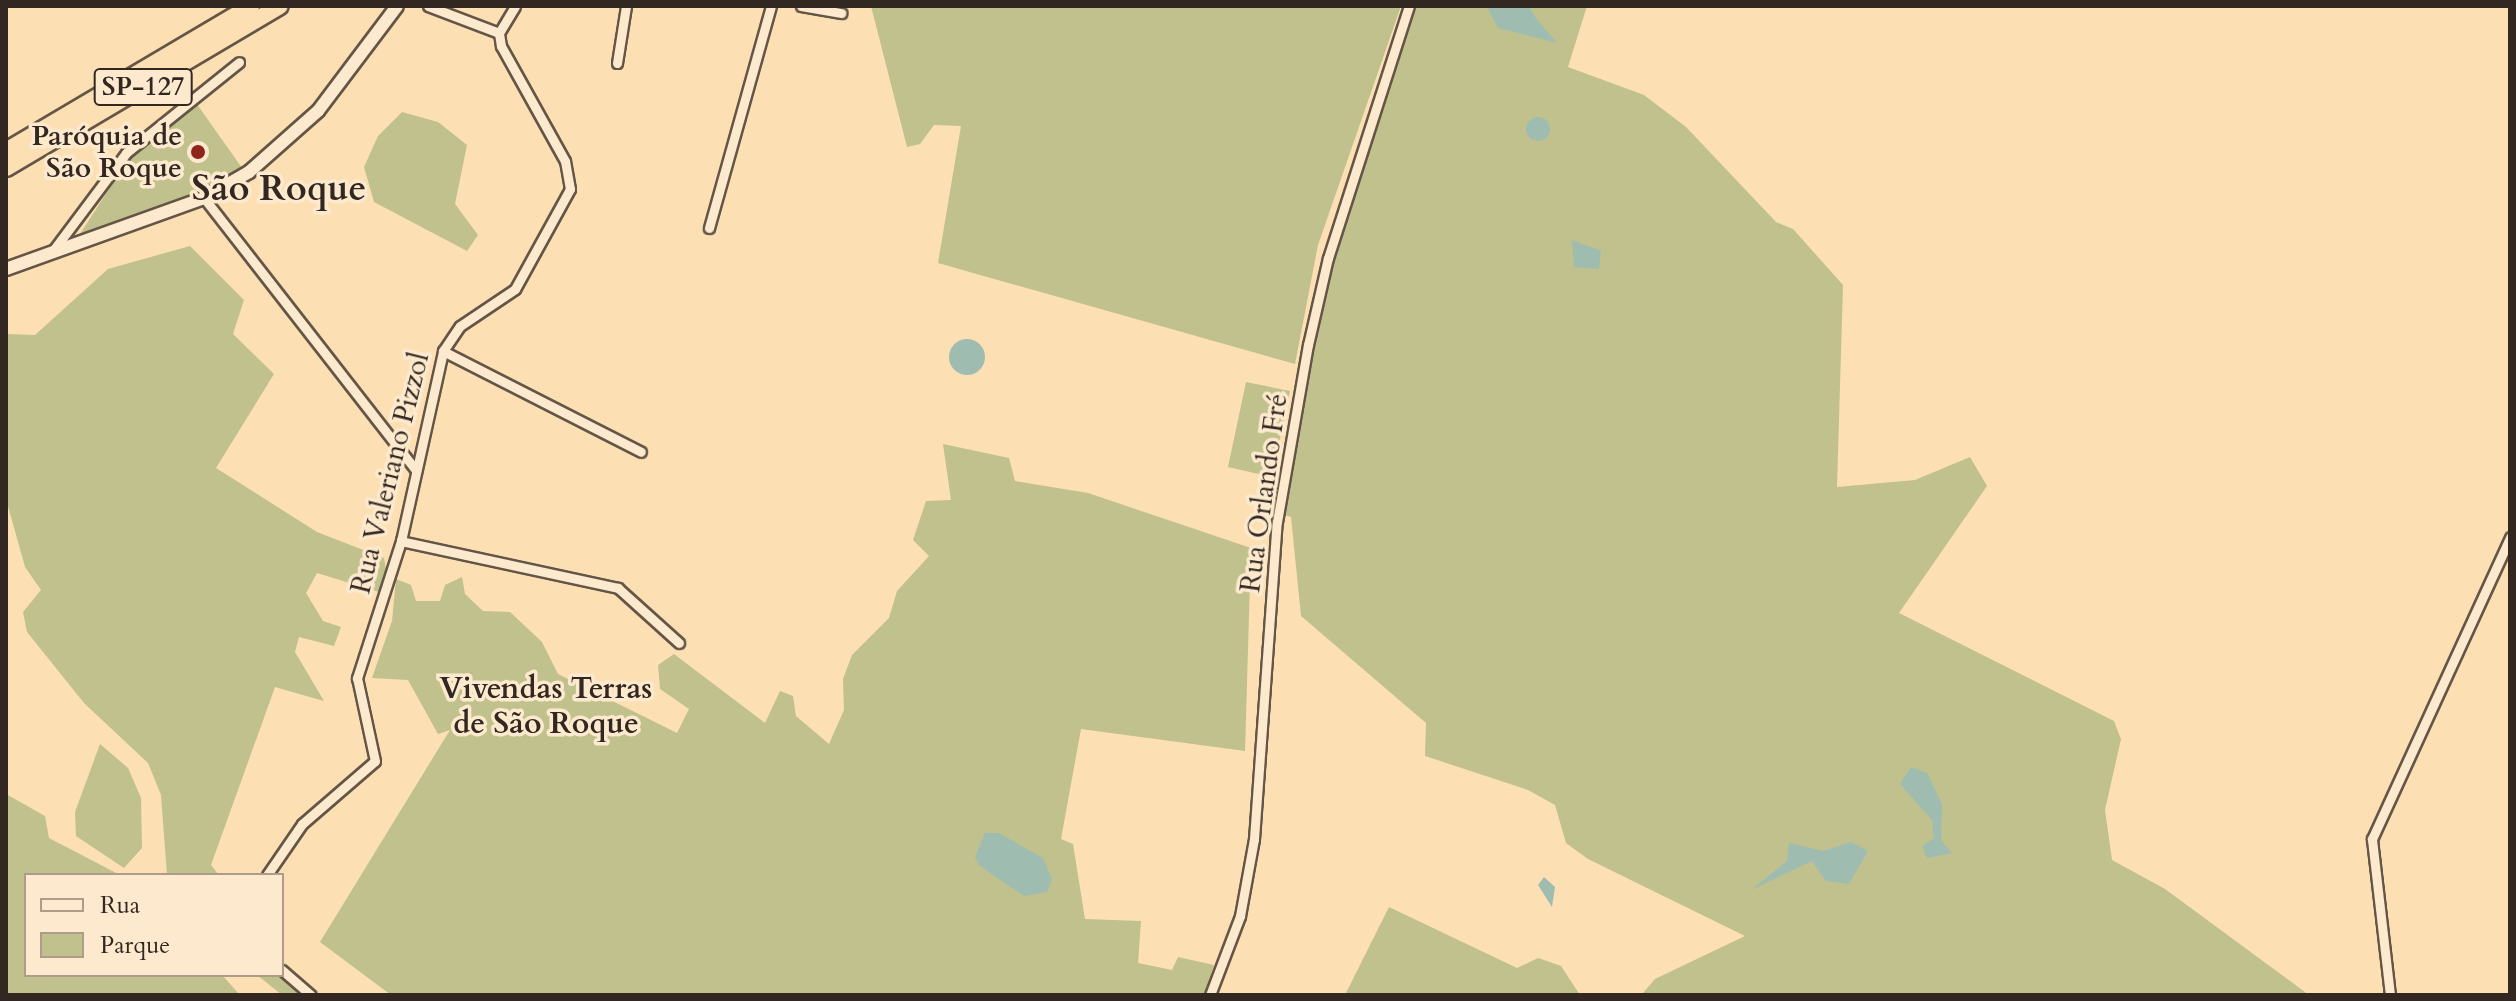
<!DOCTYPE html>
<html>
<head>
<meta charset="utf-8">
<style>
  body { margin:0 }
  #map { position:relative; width:2516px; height:1001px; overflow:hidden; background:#fcdfb3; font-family:Cardo,serif }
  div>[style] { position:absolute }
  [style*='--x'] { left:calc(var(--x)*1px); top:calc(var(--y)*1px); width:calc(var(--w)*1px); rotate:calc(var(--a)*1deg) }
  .green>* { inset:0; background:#c0c18c }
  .water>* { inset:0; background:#9fbcb1 }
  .round { border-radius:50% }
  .roads { filter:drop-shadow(2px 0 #645646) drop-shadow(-2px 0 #645646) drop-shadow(0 2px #645646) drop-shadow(0 -2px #645646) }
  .street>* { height:9px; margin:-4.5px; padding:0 4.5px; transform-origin:4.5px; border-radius:4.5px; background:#fdeace }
  .secondary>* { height:12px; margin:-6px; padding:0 6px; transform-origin:6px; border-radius:6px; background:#fdeace }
  .highway>* { height:16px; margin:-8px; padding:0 8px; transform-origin:8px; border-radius:8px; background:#fcdfb3 }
  .dots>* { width:22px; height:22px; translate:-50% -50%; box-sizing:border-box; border:4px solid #fdeace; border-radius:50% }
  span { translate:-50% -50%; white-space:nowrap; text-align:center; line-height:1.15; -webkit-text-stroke:7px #fdeace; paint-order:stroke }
  .shield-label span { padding:2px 6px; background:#fdeace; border:2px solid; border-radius:6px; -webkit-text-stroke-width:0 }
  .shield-label { font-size:26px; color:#322821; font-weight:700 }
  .poi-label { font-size:28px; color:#322821; font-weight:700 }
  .right { translate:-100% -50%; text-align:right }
  .street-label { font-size:28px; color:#322821 }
  .neighbourhood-label { font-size:30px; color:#322821; font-weight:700 }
  .district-label { font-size:36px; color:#322821; font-weight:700 }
  .frame { position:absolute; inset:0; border:8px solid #322821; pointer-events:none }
  .legend { position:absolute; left:24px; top:873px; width:260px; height:104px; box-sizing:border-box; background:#fdeace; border:2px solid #ac9c89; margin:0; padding:10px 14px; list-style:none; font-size:24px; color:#322821 }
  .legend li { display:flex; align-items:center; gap:16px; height:40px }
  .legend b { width:40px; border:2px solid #ac9c89 }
</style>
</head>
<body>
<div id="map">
  <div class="green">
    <div style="clip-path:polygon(871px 6px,1401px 6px,1318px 245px,1295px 364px,938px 263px,961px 126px,934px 125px,920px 144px,907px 147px)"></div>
    <div style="clip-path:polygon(1416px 6px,1587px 6px,1568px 67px,1644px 95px,1686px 127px,1776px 222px,1793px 229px,1843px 285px,1837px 487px,1915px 480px,1970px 457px,1987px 486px,1899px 613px,2114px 721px,2121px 739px,2105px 810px,2112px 860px,2165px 889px,2309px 995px,1621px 995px,1643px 993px,1655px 979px,1745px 936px,1588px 859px,1566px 843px,1555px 805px,1528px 790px,1425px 756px,1426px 723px,1301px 616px,1291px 517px,1284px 515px,1314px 351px,1333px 259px)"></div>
    <div style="clip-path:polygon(194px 100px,242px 168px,200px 193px,80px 234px,129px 158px)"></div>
    <div style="clip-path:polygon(402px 112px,438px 122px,467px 145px,455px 204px,478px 235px,467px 251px,374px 202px,364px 167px,378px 136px)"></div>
    <div style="clip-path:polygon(190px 246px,244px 300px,233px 334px,274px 374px,216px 468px,317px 532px,384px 558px,386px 570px,379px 592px,317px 573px,306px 593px,323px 621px,341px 627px,334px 646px,299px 637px,295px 652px,324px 701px,275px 687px,211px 865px,219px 875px,167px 875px,161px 795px,148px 763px,84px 703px,27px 632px,23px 612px,41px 590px,25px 567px,6px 499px,6px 334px,35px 335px,108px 269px)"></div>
    <div style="clip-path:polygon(1246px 382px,1290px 391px,1272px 477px,1228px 467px)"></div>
    <div style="clip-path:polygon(943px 444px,1009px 458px,1015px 481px,1088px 493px,1251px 548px,1245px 751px,1081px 729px,1061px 839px,1073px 844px,1085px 919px,1141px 921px,1138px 963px,1172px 970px,1178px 957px,1214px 965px,1204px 995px,391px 995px,320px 942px,450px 730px,438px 734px,408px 680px,372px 678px,392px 621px,396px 579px,411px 585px,416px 601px,440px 601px,445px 585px,462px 577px,465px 594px,483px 611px,510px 612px,542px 642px,558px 674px,677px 733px,689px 709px,660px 689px,658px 665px,674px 654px,765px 723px,780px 691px,793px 696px,796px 716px,829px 744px,844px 710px,843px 679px,852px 655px,889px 618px,897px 591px,929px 556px,913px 540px,926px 501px,951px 500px)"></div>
    <div style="clip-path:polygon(100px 744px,128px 768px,141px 798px,142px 848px,124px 868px,76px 836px,75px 812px)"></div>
    <div style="clip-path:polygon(6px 794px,45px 816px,49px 838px,120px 875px,26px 875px,26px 975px,222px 975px,240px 995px,6px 995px)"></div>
    <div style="clip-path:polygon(1389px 907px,1517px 968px,1538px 958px,1561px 966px,1580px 995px,1345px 995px)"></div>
    <div style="clip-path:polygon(257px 975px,282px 975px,303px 995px,282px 995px)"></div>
  </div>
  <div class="water">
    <div style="clip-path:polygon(1529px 6px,1535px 17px,1557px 43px,1498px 28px,1487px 7px)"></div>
    <div class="round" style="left:1526px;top:117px;width:24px;height:24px"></div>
    <div style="clip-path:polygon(1572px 240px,1601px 251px,1599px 269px,1574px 267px)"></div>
    <div class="round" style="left:949px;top:339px;width:36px;height:36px"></div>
    <div style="clip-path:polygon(1911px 767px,1927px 773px,1942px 804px,1941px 840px,1952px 853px,1927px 858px,1922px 846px,1934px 838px,1932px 820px,1900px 784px)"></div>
    <div style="clip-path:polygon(985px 833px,999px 833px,1043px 858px,1052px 879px,1047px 892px,1024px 896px,980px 866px,975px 857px)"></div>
    <div style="clip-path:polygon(1851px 842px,1868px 851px,1849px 884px,1826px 881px,1812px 861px,1751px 890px,1787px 861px,1789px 843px,1823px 851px)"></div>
    <div style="clip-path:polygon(1544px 877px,1555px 887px,1552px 907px,1538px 885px)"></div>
  </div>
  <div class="roads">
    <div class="street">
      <div style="--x:428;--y:6;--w:76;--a:20.8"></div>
      <div style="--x:801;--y:6;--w:41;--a:9.9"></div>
      <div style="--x:617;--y:63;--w:58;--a:-81"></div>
      <div style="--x:204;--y:198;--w:345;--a:52.1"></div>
      <div style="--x:709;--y:228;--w:230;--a:-74.4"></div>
      <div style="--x:52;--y:252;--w:124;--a:-53.2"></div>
      <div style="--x:126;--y:153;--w:145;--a:-38.8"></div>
      <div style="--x:443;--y:351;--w:222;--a:27"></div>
      <div style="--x:401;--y:541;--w:222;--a:12.2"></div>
      <div style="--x:618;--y:588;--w:82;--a:42"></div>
      <div style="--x:267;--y:875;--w:62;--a:-55.5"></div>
      <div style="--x:302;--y:824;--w:96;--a:-40.8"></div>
      <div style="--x:375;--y:761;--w:85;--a:-102.2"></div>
      <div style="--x:357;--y:678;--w:144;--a:-72.2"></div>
      <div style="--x:401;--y:541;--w:195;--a:-77.5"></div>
      <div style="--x:443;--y:351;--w:30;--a:-56"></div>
      <div style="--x:460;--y:326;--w:66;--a:-33.9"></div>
      <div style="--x:515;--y:289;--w:114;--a:-61.2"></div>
      <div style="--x:570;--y:189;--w:28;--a:-100"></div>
      <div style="--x:565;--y:161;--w:132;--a:-119.1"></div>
      <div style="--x:501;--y:46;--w:13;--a:-99"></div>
      <div style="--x:499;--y:33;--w:31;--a:-59"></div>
      <div style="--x:282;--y:970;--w:38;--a:41"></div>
      <div style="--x:1210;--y:995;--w:85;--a:-69.2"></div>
      <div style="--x:1240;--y:916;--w:78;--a:-79.7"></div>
      <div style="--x:1254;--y:839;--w:318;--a:-85.9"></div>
      <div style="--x:1277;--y:522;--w:180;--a:-80.1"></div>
      <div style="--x:1308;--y:345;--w:89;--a:-77.1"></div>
      <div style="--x:1328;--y:258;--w:265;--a:-72.2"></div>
      <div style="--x:2390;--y:995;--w:157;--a:-96.6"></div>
      <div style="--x:2372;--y:839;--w:332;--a:-65.4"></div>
    </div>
    <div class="secondary">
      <div style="--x:6;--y:269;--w:210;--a:-19.7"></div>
      <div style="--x:204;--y:198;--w:52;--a:-30"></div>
      <div style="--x:249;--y:172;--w:92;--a:-41.5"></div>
      <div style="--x:318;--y:111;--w:131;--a:-53"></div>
    </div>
    <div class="highway">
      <div style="--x:6;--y:151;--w:285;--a:-30.6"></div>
      <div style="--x:6;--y:168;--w:318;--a:-30.6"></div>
    </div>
  </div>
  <div class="dots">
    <div style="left:198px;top:152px;background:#8f2418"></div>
  </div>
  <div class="shield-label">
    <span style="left:143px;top:87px">SP-127</span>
  </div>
  <div class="poi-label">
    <span class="right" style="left:182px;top:152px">Paróquia de<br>São Roque</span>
  </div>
  <div class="street-label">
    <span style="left:390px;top:473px;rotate:-76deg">Rua Valeriano Pizzol</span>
    <span style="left:1264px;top:493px;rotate:-82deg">Rua Orlando Fré</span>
  </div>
  <div class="neighbourhood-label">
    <span style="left:546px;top:706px">Vivendas Terras<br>de São Roque</span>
  </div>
  <div class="district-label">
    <span style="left:279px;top:189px">São Roque</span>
  </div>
  <div class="frame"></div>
  <ul class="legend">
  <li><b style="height:10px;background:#fdeace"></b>Rua</li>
  <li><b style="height:22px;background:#c0c18c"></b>Parque</li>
  </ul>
</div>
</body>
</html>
